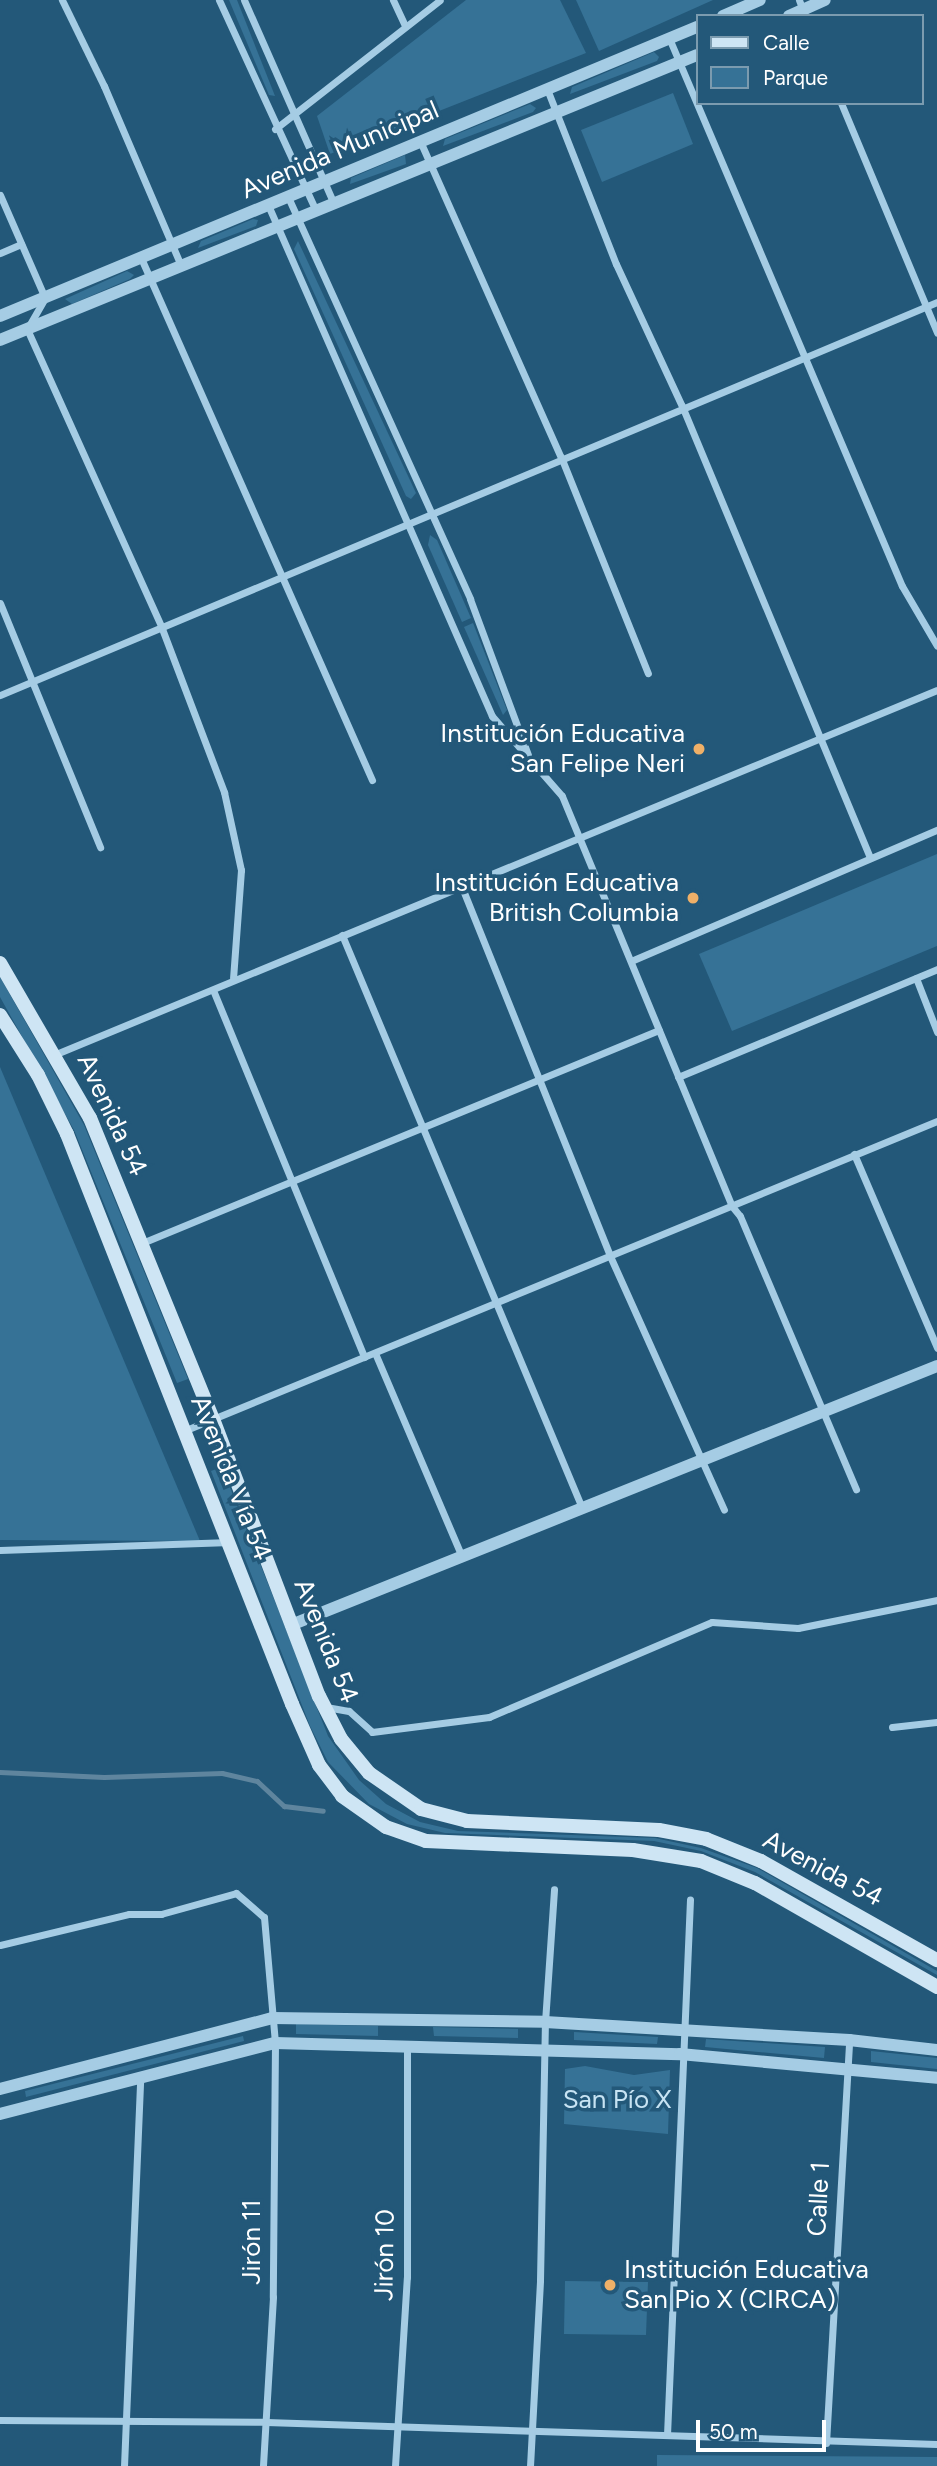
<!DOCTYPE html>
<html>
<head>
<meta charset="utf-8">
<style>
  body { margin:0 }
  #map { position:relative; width:937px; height:2466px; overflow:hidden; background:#235879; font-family:Figtree,sans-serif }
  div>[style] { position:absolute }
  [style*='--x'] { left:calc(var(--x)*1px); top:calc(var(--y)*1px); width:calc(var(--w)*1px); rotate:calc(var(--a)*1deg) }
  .green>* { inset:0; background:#367296 }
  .stream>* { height:5px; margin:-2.5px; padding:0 2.5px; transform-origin:2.5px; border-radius:2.5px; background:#5f859e }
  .minor>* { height:7px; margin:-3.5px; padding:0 3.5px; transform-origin:3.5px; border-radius:3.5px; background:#a5cce4 }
  .tertiary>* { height:12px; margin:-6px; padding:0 6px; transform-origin:6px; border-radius:6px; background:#a5cce4 }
  .secondary>* { height:14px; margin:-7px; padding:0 7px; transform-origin:7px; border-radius:7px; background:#cee5f4 }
  .dots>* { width:19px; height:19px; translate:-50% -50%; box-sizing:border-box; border:4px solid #235879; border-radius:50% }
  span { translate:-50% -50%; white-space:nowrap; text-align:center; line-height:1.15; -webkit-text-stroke:7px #235879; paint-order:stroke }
  .street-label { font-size:26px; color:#fff }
  .poi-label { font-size:26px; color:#fff }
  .right { translate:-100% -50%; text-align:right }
  .left { translate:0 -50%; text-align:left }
  .park-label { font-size:26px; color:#c7e3f3 }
  .legend { position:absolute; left:696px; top:14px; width:228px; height:91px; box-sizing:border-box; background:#235879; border:2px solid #7b9baf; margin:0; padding:9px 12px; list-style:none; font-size:21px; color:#fff }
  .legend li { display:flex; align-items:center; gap:14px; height:35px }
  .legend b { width:35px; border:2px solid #7b9baf }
  .scale { position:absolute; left:696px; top:2420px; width:130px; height:32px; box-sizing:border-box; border:4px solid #fff; border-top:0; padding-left:9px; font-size:21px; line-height:24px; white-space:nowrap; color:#fff; -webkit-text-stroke:5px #235879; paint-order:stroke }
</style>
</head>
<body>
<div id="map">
  <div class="green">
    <div style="clip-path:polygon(229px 0,237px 0,275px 96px,269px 95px)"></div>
    <div style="clip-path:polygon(466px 0,560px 0,586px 53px,330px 154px,317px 116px)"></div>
    <div style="clip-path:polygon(576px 0,713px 0,599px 51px)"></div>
    <div style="clip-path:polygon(654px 52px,659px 57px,657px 61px,570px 94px,572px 87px)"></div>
    <div style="clip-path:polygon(673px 93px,693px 144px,602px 182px,581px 130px)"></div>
    <div style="clip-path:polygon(530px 104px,536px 108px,533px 112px,443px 146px,445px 139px)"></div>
    <div style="clip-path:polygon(405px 155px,406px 164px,350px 184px,351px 178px)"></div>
    <div style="clip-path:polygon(253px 219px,258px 220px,256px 226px,198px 248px,201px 241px)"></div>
    <div style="clip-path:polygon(298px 241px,416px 493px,411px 499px,406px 496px,294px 249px)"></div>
    <div style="clip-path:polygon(127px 271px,134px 275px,130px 279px,72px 304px,65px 299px)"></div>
    <div style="clip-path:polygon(430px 535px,437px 540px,471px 618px,462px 622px,428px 545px)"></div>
    <div style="clip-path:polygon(473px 623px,507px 710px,503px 715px,464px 627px)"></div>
    <div style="clip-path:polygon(937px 854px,937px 946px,732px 1031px,699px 954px)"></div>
    <div style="clip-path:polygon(0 977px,84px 1125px,188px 1379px,177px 1383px,74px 1130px,0 997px)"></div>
    <div style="clip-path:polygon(0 1067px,200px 1541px,0 1540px)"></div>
    <div style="clip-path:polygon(222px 1467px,328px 1736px,359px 1780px,386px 1804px,420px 1822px,458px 1831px,655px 1838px,701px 1848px,757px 1868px,937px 1971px,937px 1975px,755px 1872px,701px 1851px,654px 1841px,445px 1833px,407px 1824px,369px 1804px,328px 1762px,310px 1726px,211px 1471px)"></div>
    <div style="clip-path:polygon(296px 2024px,378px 2026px,378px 2036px,296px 2034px)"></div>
    <div style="clip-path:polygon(433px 2027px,518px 2029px,518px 2038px,434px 2036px)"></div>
    <div style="clip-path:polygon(574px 2032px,658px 2037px,657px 2044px,574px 2040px)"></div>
    <div style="clip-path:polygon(243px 2036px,244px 2041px,26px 2097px,25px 2091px)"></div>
    <div style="clip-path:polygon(706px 2039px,825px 2047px,824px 2058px,705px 2047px)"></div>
    <div style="clip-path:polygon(871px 2051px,937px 2058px,937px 2069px,871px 2062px)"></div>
    <div style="clip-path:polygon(585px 2066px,634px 2075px,670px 2070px,668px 2134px,564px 2124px,565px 2069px)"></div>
    <div style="clip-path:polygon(565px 2281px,648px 2282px,646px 2335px,564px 2334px)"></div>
    <div style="clip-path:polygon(657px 2455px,937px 2457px,937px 2466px,657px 2466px)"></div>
  </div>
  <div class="stream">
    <div style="--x:0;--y:1772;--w:104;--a:2.8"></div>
    <div style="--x:104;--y:1777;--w:118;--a:-1.9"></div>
    <div style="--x:222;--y:1773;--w:36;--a:13"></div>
    <div style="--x:257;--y:1781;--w:37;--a:43"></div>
    <div style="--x:284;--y:1806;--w:39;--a:7"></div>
  </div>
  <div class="minor">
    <div style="--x:62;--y:0;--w:96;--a:64"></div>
    <div style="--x:104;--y:86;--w:196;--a:66.8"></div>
    <div style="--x:219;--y:0;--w:232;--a:65.3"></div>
    <div style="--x:244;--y:0;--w:223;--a:66.2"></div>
    <div style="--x:393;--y:0;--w:29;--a:65"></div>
    <div style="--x:799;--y:0;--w:17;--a:69"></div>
    <div style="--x:669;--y:38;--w:595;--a:66.97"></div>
    <div style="--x:902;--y:586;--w:69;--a:59.7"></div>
    <div style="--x:547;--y:89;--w:188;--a:68.5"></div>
    <div style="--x:616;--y:264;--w:157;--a:65.1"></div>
    <div style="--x:682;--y:406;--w:489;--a:67.4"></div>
    <div style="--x:841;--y:103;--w:249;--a:67.3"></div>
    <div style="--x:275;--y:129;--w:209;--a:-38"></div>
    <div style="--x:420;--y:141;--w:346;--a:66"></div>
    <div style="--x:561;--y:457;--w:233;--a:68.1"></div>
    <div style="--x:0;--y:195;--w:112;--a:66.4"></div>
    <div style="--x:45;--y:298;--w:36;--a:120"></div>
    <div style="--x:27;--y:329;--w:326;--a:65.7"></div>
    <div style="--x:161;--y:626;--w:178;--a:69.2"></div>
    <div style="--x:224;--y:792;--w:80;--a:77.7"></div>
    <div style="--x:241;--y:870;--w:108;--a:94.2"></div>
    <div style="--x:288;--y:197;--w:441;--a:65.6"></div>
    <div style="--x:470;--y:599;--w:166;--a:69.6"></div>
    <div style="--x:268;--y:205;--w:558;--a:66.33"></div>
    <div style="--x:492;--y:716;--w:106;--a:48.8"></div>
    <div style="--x:562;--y:796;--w:443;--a:67.5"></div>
    <div style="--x:731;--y:1205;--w:14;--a:51"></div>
    <div style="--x:740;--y:1216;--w:297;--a:67"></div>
    <div style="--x:0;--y:253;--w:23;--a:-23"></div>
    <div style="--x:141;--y:258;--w:571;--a:66.13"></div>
    <div style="--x:0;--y:603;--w:264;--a:67.7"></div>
    <div style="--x:0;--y:695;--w:1016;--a:-22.75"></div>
    <div style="--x:461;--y:885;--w:400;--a:68.1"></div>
    <div style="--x:610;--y:1256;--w:278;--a:65.8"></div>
    <div style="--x:342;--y:935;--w:621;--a:67.27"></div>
    <div style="--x:631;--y:961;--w:333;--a:-23.2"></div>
    <div style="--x:916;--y:978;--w:58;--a:68.7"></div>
    <div style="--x:213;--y:990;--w:397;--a:67.6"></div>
    <div style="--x:56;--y:1054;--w:953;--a:-22.45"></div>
    <div style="--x:678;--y:1077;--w:281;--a:-22.6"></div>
    <div style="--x:854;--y:1154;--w:211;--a:66.8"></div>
    <div style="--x:142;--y:1243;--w:559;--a:-22.39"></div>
    <div style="--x:375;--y:1353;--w:222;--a:66.9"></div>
    <div style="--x:186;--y:1430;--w:812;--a:-22.36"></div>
    <div style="--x:0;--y:1550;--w:230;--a:-2"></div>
    <div style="--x:326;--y:1707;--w:23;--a:10"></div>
    <div style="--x:349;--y:1711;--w:31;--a:42"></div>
    <div style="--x:372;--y:1732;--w:118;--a:-7.3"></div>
    <div style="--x:489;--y:1717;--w:242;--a:-23.1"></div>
    <div style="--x:712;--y:1622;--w:86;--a:4"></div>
    <div style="--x:798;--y:1628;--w:142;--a:-11.4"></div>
    <div style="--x:892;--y:1727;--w:45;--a:-6.3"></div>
    <div style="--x:0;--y:1945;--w:133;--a:-13.5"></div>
    <div style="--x:129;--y:1914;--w:32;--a:0"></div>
    <div style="--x:161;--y:1914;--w:78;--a:-15.6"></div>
    <div style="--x:236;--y:1893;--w:37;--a:41"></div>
    <div style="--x:264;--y:1917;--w:126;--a:85"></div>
    <div style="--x:275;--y:2043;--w:254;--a:90.5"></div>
    <div style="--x:273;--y:2297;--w:169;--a:93.4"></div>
    <div style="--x:0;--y:2420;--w:266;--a:0.4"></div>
    <div style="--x:266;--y:2422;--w:671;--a:1.88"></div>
    <div style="--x:667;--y:2435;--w:536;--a:-87.54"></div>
    <div style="--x:826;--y:2443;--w:404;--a:-86.7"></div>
    <div style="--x:124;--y:2466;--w:388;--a:-87.6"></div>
    <div style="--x:395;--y:2466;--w:189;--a:-86.4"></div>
    <div style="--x:407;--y:2277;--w:232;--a:-90"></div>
    <div style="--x:530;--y:2466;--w:186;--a:-86.9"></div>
    <div style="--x:540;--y:2280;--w:258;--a:-88.9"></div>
    <div style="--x:545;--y:2022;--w:133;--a:-86.1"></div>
  </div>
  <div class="tertiary">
    <div style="--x:723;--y:16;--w:40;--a:-23.4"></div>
    <div style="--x:789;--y:16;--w:39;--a:-24"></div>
    <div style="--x:0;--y:316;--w:755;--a:-22.52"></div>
    <div style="--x:0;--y:340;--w:753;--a:-22.24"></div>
    <div style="--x:291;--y:1625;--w:696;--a:-21.85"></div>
    <div style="--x:0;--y:2089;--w:281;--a:-14.6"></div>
    <div style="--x:272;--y:2018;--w:273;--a:0.8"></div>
    <div style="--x:545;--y:2022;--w:305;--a:3.4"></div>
    <div style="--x:849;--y:2040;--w:89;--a:6.5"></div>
    <div style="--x:0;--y:2114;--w:284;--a:-14.5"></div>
    <div style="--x:275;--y:2043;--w:405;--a:1.6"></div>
    <div style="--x:680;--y:2054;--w:258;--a:5.3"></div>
  </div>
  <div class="secondary">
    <div style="--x:0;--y:963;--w:179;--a:59.9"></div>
    <div style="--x:90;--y:1118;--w:325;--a:67.8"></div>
    <div style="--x:213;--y:1419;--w:297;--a:69.1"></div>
    <div style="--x:319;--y:1696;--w:48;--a:62.9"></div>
    <div style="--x:341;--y:1739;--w:44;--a:50.5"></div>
    <div style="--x:369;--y:1773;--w:63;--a:34.7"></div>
    <div style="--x:421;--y:1809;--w:48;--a:14.6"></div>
    <div style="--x:467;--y:1821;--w:192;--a:2.7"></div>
    <div style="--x:659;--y:1830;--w:48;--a:10.8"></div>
    <div style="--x:706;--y:1839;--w:59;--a:21.8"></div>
    <div style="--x:761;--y:1861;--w:202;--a:29.4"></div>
    <div style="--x:0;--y:1015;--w:71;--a:57.7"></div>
    <div style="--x:38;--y:1075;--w:66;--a:63.8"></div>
    <div style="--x:67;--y:1134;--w:613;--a:68.46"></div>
    <div style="--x:292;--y:1704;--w:67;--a:66.1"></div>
    <div style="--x:319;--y:1765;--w:39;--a:53"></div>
    <div style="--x:342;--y:1796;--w:54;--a:35.2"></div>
    <div style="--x:386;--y:1827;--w:42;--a:19.3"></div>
    <div style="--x:426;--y:1841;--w:207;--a:2.5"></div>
    <div style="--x:633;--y:1850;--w:69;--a:9.2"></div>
    <div style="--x:701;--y:1861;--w:58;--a:22.2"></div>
    <div style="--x:755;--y:1883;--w:210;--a:29.7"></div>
  </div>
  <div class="dots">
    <div style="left:699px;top:749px;background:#efb068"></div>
    <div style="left:693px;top:898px;background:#efb068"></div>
    <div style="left:610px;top:2285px;background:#efb068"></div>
  </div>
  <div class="street-label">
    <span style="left:340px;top:150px;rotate:-23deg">Avenida Municipal</span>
    <span style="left:112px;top:1115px;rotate:65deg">Avenida 54</span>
    <span style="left:231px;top:1478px;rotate:68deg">Avenida Vía 54</span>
    <span style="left:326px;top:1641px;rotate:68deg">Avenida 54</span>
    <span style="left:823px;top:1869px;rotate:28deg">Avenida 54</span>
    <span style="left:819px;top:2199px;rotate:-87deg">Calle 1</span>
    <span style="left:252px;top:2242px;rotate:-90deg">Jirón 11</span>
    <span style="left:385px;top:2255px;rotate:-89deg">Jirón 10</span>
  </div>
  <div class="poi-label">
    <span class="right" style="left:685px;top:749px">Institución Educativa<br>San Felipe Neri</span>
    <span class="right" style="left:679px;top:898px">Institución Educativa<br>British Columbia</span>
    <span class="left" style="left:624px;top:2285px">Institución Educativa<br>San Pio X (CIRCA)</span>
  </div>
  <div class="park-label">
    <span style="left:617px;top:2100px">San Pío X</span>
  </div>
  <ul class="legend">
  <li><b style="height:9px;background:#cee5f4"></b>Calle</li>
  <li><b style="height:19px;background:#367296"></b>Parque</li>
  </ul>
  <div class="scale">50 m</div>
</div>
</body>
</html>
